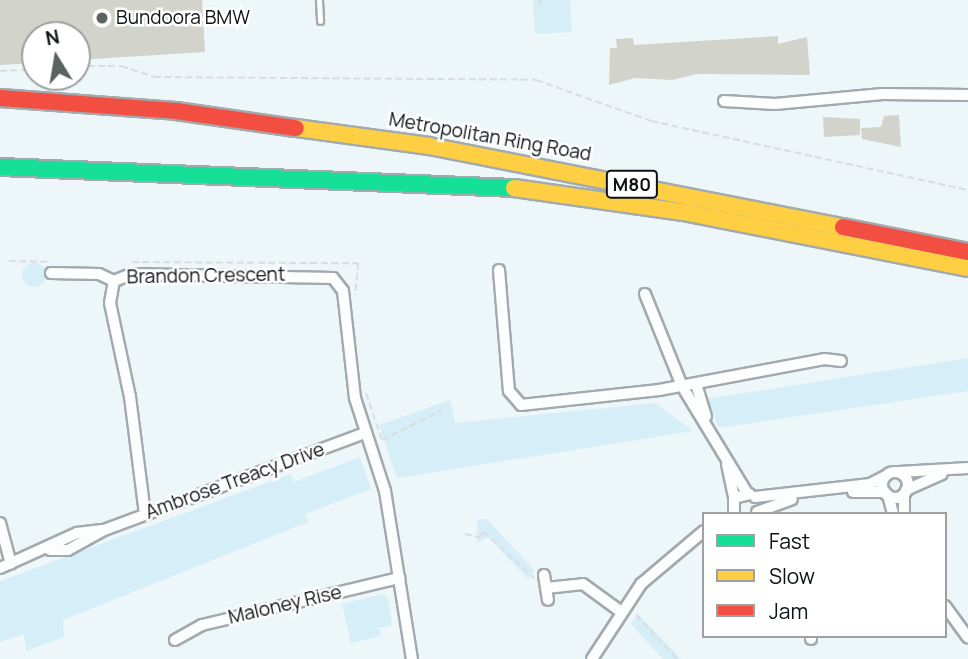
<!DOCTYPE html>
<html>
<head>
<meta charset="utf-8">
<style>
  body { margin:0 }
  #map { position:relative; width:968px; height:659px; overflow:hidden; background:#edf6f9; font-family:Manrope,sans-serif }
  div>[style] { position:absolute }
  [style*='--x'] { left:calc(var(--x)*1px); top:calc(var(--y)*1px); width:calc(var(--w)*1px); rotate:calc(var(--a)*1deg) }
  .green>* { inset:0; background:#d6eef8 }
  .round { border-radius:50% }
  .building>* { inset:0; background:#d2d3cb }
  .path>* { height:2px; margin-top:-1px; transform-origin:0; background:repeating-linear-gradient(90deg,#dadddf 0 7px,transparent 0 10.5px) }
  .roads { filter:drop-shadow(2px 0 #a3aaad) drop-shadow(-2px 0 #a3aaad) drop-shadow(0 2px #a3aaad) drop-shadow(0 -2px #a3aaad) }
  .lane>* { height:5px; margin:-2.5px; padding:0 2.5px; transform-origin:2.5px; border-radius:2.5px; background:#fcfefe }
  .street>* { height:10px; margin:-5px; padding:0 5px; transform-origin:5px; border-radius:5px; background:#fcfefe }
  .street>.ring { margin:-5px; padding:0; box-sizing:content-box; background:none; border:10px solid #fcfefe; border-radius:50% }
  .fast>* { height:16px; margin:-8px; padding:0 8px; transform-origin:8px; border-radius:8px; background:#16e098 }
  .slow>* { height:16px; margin:-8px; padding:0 8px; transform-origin:8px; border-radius:8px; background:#ffcf43 }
  .jam>* { height:16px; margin:-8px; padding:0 8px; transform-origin:8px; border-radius:8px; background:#f24e42 }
  .dots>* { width:19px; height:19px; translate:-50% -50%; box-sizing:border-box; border:4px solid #fff; border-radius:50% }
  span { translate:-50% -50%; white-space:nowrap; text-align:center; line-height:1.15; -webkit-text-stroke:5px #fff; paint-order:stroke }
  .shield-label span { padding:2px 5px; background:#fff; border:2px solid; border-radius:5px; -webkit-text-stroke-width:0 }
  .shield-label { font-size:18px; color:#0d1214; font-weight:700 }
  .poi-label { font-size:19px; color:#0d1214 }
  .left { translate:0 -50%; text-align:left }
  .street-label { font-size:19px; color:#0d1214 }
  .legend { position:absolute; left:702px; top:512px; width:245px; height:126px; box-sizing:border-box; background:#fff; border:2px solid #9ea0a1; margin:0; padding:9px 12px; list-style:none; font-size:21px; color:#0d1214 }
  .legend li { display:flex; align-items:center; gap:14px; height:35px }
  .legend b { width:35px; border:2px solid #9ea0a1 }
  .north { position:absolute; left:21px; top:21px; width:70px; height:70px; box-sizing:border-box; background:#fff; border:2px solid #9ea0a1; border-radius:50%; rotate:349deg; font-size:19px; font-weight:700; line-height:28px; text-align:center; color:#0d1214 }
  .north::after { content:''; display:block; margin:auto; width:24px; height:32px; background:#5b6264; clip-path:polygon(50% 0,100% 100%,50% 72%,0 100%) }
</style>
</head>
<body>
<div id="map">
  <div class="green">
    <div style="clip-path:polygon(533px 0,570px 0,572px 32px,535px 34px)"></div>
    <div class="round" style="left:22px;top:263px;width:24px;height:24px"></div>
    <div style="clip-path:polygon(968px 358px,968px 391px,719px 428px,706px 399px)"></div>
    <div style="clip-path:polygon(450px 400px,455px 423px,655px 403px,693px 431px,397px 478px,379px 425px)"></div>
    <div style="clip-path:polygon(360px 457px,371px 489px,305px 514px,308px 522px,63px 620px,64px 637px,26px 651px,24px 634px,0 642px,0 581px,291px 474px,294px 482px)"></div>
    <div style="clip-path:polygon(487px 519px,534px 570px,528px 579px,488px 537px,477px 543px,477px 520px)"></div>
    <div style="clip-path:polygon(382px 594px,388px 599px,392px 625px,379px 628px,381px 636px,351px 643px,342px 604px)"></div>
    <div style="clip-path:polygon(638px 614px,664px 641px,681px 659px,663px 659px,631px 624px)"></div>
  </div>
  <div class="building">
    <div style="clip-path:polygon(0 0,202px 0,205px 52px,77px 60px,77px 35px,35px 35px,35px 63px,0 65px)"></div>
    <div style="clip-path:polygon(778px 36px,778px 44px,807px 37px,810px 75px,697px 74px,672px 80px,635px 78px,609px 85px,610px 48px,617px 48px,616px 39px,633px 38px,634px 45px)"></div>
    <div style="clip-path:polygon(899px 115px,901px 147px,862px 139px,861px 128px,881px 127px,884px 116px)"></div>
    <div style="clip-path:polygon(823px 117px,860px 119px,860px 135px,824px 137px)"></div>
  </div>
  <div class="path">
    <div style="--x:539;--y:0;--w:5;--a:79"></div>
    <div style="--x:77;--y:66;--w:44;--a:0"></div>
    <div style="--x:121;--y:66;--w:35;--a:18"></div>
    <div style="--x:154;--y:77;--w:382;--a:0.4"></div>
    <div style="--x:536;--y:80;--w:122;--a:19.6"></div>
    <div style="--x:651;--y:121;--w:324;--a:12.3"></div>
    <div style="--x:0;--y:71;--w:35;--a:-3"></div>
    <div style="--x:9;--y:261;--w:39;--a:1"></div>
    <div style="--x:132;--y:262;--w:226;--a:0.3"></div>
    <div style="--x:358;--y:263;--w:32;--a:95"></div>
    <div style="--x:366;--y:393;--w:50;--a:71.2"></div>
    <div style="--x:382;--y:440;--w:67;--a:-26.6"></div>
    <div style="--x:465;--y:534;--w:14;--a:12"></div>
    <div style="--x:479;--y:537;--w:7;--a:-45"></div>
    <div style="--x:484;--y:532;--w:68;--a:42.6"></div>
    <div style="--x:636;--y:615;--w:60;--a:47"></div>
  </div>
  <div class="roads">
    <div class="lane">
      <div style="--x:319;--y:0;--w:21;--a:87"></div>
    </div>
    <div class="street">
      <div style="--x:724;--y:101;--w:51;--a:3.4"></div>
      <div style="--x:775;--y:104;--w:108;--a:-5.3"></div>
      <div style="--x:883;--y:94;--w:85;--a:0.7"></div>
      <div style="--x:499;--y:270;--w:121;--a:85.3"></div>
      <div style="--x:509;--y:391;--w:18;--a:49"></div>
      <div style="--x:521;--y:405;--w:139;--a:-6.2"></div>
      <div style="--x:659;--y:390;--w:168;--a:-10.6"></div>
      <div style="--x:824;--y:359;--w:17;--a:7"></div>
      <div style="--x:51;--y:273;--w:48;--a:1.2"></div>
      <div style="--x:99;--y:274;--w:17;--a:25"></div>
      <div style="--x:645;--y:294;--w:99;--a:68.1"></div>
      <div style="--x:682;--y:386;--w:125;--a:58.7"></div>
      <div style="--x:696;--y:384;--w:34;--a:73"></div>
      <div style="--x:727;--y:464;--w:35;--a:78"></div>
      <div style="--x:899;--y:472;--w:69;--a:-3.3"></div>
      <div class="ring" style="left:882px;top:472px;width:16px;height:16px"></div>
      <div style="--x:906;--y:490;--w:39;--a:-24"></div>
      <div style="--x:853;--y:492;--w:32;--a:0"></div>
      <div style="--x:904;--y:494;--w:20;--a:90"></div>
      <div style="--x:888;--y:495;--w:20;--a:75"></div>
      <div style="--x:755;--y:497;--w:116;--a:-6.4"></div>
      <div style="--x:870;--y:484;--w:16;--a:-27"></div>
      <div style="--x:757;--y:512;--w:37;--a:-20"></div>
      <div style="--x:145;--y:514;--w:118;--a:-97.3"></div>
      <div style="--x:130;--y:397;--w:96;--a:-102"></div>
      <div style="--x:110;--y:303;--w:22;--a:-80"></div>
      <div style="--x:114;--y:281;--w:18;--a:-22"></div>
      <div style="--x:131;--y:274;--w:202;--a:1.1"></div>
      <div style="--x:333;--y:278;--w:16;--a:52"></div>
      <div style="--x:343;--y:291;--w:108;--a:83.6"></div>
      <div style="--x:355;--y:398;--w:98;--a:72.1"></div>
      <div style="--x:385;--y:491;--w:170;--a:80.9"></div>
      <div style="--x:734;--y:514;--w:16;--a:-90"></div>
      <div style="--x:734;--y:498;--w:16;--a:-14"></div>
      <div style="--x:0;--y:523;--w:42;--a:75"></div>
      <div style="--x:50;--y:550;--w:18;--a:0"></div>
      <div style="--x:68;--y:550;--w:41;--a:-29.1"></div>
      <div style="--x:104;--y:530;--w:278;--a:-20.4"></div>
      <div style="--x:0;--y:568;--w:85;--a:-24.4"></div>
      <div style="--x:77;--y:533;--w:25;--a:-7"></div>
      <div style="--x:544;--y:575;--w:25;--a:81"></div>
      <div style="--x:546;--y:588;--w:37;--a:-6"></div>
      <div style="--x:583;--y:584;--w:46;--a:36.1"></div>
      <div style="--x:945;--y:606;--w:39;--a:54"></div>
      <div style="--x:811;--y:639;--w:3;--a:-90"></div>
      <div style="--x:175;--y:640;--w:31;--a:-29"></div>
      <div style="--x:202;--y:625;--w:203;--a:-13.4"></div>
      <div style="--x:592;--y:659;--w:90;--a:-56.8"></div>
      <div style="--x:641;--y:584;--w:82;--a:-40.1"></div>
    </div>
    <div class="fast">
      <div style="--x:0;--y:167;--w:514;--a:2.34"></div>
    </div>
    <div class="slow">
      <div style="--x:296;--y:128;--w:134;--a:7.7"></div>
      <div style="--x:429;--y:146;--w:422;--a:11.1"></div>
      <div style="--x:514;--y:188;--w:171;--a:8.1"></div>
      <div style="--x:683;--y:212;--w:290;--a:11.1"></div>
    </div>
    <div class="jam">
      <div style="--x:0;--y:98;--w:176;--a:4.2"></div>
      <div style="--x:176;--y:111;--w:121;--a:8.1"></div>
      <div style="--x:843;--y:227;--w:127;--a:11.3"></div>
    </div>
  </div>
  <div class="dots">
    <div style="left:102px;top:18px;background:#5b6264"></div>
  </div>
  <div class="shield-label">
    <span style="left:632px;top:184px">M80</span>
  </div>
  <div class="poi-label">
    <span class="left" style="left:116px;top:18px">Bundoora BMW</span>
  </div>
  <div class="street-label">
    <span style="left:490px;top:137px;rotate:10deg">Metropolitan Ring Road</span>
    <span style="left:206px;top:276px;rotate:-1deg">Brandon Crescent</span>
    <span style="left:235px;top:481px;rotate:-20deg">Ambrose Treacy Drive</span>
    <span style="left:285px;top:605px;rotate:-13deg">Maloney Rise</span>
  </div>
  <ul class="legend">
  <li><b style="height:9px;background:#16e098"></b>Fast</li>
  <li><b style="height:9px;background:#ffcf43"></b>Slow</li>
  <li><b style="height:9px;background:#f24e42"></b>Jam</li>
  </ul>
  <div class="north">N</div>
</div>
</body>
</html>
